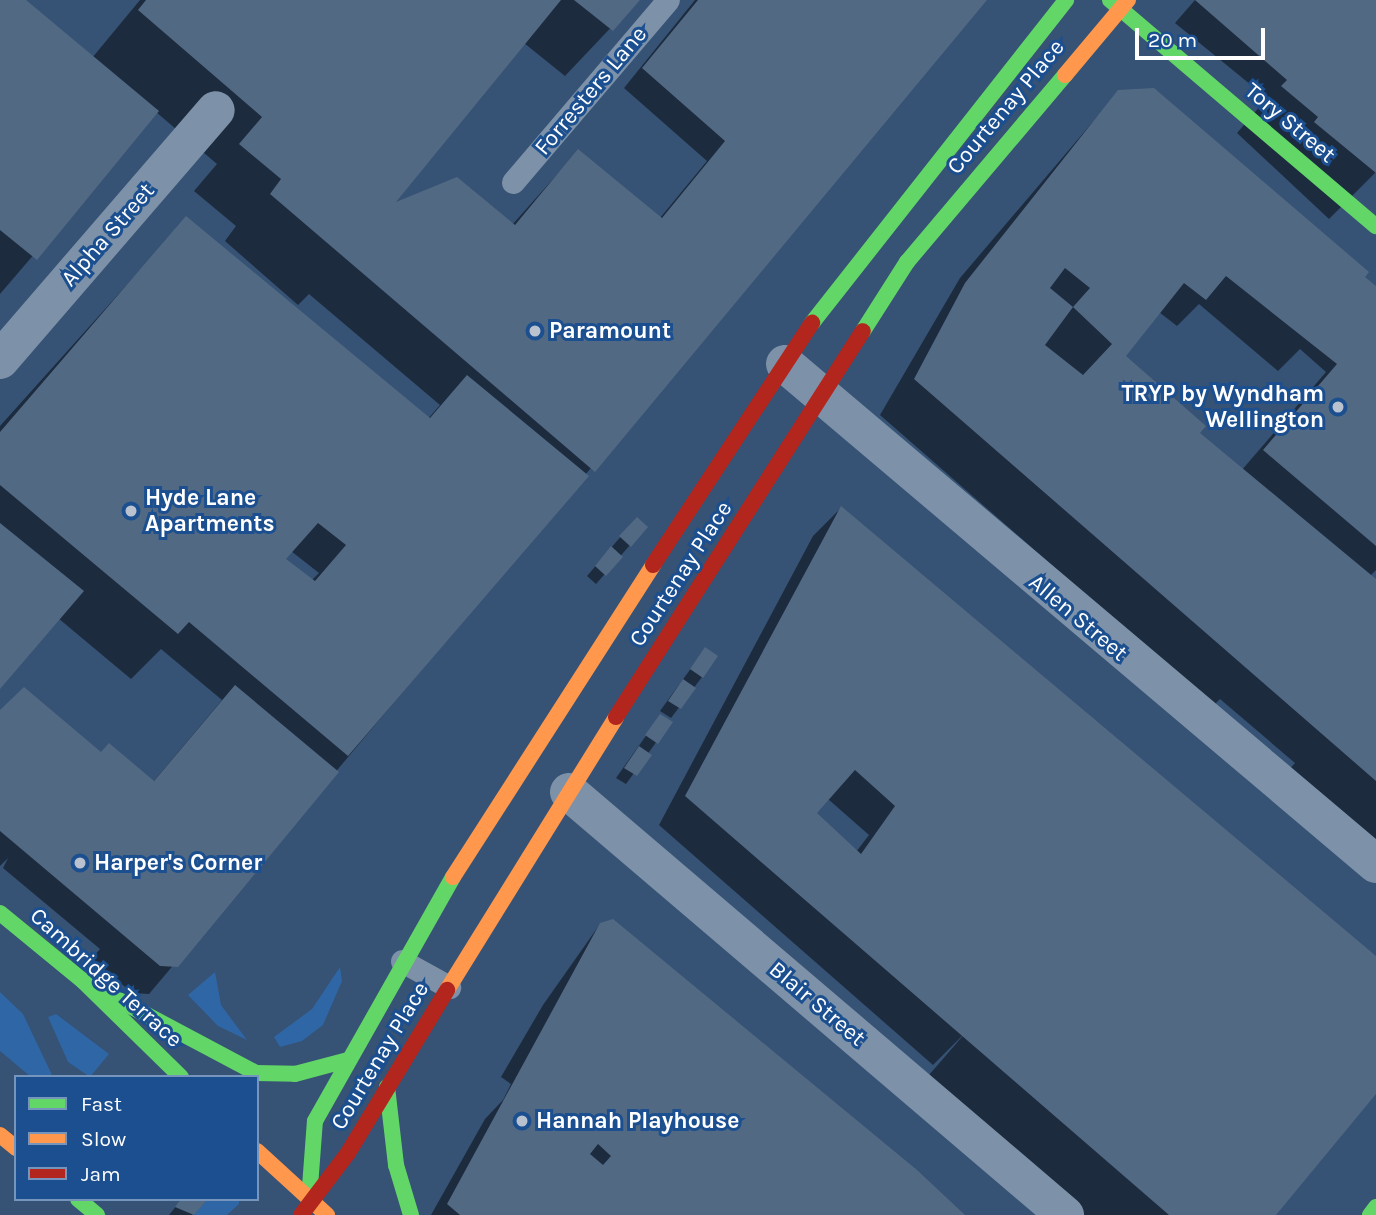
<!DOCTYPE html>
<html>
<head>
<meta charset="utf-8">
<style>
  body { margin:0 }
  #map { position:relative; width:1376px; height:1215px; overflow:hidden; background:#365274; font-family:Karla,sans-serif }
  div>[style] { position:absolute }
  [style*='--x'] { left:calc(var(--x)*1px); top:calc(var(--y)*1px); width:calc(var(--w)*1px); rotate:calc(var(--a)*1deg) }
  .green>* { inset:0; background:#2f66a5 }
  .shadow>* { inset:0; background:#0007 }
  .building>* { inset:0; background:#526984 }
  .lane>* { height:23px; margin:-11.5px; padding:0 11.5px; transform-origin:11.5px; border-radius:11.5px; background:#7d92a8 }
  .street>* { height:38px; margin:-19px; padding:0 19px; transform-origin:19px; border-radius:19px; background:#7d92a8 }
  .fast>* { height:16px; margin:-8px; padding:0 8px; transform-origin:8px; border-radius:8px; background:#63d668 }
  .slow>* { height:16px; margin:-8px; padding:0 8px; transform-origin:8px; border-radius:8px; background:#ff974d }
  .jam>* { height:16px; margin:-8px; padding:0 8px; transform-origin:8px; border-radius:8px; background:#b3261e }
  .dots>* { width:19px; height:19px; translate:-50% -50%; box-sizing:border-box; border:4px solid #1b4f8f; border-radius:50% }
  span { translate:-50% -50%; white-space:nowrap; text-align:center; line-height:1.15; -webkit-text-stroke:6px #1b4f8f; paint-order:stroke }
  .street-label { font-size:23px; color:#fff }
  .poi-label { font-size:23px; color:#fff; font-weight:700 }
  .left { translate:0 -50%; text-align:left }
  .right { translate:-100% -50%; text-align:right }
  .legend { position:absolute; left:14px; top:1075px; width:245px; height:126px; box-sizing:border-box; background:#1b4f8f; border:2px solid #7695bc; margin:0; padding:9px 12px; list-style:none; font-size:21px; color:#fff }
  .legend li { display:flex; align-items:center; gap:14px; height:35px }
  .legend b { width:35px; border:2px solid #7695bc }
  .scale { position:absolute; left:1135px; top:28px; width:130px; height:32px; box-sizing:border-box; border:4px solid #fff; border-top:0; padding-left:9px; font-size:21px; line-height:24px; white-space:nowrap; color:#fff; -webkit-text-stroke:5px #1b4f8f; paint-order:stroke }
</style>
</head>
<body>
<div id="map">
  <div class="green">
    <div style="clip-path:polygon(340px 967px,342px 981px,323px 1025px,302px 1041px,280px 1047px,274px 1037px,312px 1009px)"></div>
    <div style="clip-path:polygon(215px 972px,221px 1005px,247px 1040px,218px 1026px,188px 995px)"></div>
    <div style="clip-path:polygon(0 992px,23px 1014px,53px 1077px,31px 1077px,0 1051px)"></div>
    <div style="clip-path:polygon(56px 1014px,109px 1054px,90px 1077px,68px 1062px,48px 1017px)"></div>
    <div style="clip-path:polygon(208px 1199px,239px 1199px,239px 1204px,227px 1215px,194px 1215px)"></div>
  </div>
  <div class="shadow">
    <div style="clip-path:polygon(evenodd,0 0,23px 0,92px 58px,140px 0,637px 0,565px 76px,524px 43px,374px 223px,512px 225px,578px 151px,660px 218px,707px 161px,624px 88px,695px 0,984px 0,149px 994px,132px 993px,92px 958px,100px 949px,3px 868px,8px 858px,0 866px,0 712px,153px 782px,222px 700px,161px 649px,131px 679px,58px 618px,0 687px,0 426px,186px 219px,427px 420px,440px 405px,309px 294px,298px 305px,225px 241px,236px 226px,194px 191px,217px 164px,156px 112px,0 294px,0 0,291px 551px,319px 573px,311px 581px,284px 559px,291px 551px)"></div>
    <div style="clip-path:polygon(1195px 0,1376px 0,1376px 172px,1329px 219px,1237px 133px,1267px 98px,1175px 23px)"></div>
    <div style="clip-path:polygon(evenodd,1119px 91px,1376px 289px,1376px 570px,1370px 576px,1376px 581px,1376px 847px,1288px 771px,1295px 763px,1220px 699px,1213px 706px,880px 415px,960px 278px,1119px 91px,1199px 304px,1278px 371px,1300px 349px,1326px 372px,1241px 471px,1193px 439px,1123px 356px,1159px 312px,1177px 326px,1199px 304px)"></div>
    <div style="clip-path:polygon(evenodd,841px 508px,1376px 958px,1376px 1091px,1273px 1215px,1074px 1215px,929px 1075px,967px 1031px,933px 1065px,659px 825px,813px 536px,841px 508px,828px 799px,869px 835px,856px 852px,814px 814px,828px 799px)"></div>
    <div style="clip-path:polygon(628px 528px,630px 545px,596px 584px,587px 576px)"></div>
    <div style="clip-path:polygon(705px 649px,702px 677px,671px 718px,660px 711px)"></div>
    <div style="clip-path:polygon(660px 716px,670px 723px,626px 784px,616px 778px)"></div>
    <div style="clip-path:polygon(600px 924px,963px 1215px,431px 1215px,485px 1119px,503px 1100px,511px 1084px,501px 1077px,543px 1005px)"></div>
    <div style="clip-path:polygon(182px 1199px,206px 1199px,192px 1215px,169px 1215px)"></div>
  </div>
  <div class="building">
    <div style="clip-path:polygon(0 0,26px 0,159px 111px,37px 260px,0 230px)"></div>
    <div style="clip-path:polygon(146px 0,561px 0,396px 202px,457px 177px,515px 225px,578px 149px,662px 218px,725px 141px,642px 68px,698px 0,987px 0,595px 472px,270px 194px,281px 179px,239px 144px,262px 117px,138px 10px)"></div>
    <div style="clip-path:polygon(574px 0,640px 0,613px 31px)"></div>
    <div style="clip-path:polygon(1195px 0,1376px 0,1376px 173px,1314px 122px,1318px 117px,1281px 86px,1287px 80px)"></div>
    <div style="clip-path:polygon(evenodd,1154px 88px,1369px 272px,1365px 277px,1376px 286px,1376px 546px,1263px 450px,1337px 364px,1226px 276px,1206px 300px,1184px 283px,1126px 356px,1206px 426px,1200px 433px,1376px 579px,1376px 781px,914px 379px,965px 283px,1118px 90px,1154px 88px,1065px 268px,1090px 288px,1073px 307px,1112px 344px,1083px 375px,1045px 345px,1073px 307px,1050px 288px,1065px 268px)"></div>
    <div style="clip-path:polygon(evenodd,186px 216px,430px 418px,467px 375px,589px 476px,348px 756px,189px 622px,178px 634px,0 485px,0 432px,186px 216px,318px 523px,346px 545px,315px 581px,286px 559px,318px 523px)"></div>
    <div style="clip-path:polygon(evenodd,841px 506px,1376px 956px,1376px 1094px,1276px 1215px,1169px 1215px,685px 796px,841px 506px,855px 770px,895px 806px,861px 854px,817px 813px,855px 770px)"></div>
    <div style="clip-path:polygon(637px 517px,648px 527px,631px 547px,619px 536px)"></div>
    <div style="clip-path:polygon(0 523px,84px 591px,0 689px)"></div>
    <div style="clip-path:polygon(611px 546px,623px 557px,606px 576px,595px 566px)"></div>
    <div style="clip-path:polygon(705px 647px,718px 656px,703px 678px,690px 669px)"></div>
    <div style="clip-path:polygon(683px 679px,696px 688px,681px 709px,668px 701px)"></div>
    <div style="clip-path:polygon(235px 685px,339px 772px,178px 967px,160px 966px,0 831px,0 710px,24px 687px,101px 752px,109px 743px,154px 781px)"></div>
    <div style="clip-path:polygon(660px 714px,673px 722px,658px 744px,645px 735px)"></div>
    <div style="clip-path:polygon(639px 746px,652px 755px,637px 776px,624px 768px)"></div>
    <div style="clip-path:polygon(evenodd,613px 919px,917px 1170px,965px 1215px,460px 1215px,447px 1204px,600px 923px,613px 919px,598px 1144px,611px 1156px,603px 1165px,590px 1154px,598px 1144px)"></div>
    <div style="clip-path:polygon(181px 1199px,208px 1199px,194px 1215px,175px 1207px)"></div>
  </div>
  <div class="lane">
    <div style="--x:513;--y:182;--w:239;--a:-49.6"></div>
    <div style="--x:402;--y:961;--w:54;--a:29"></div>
  </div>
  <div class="street">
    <div style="--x:0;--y:360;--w:330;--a:-49.2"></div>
    <div style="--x:785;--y:364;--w:774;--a:40.23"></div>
    <div style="--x:569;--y:792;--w:652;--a:40.46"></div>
  </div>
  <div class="fast">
    <div style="--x:1110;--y:0;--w:349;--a:40.4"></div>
    <div style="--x:812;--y:323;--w:411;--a:-51.8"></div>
    <div style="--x:863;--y:331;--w:82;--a:-57.5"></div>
    <div style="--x:907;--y:262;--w:245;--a:-49.8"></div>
    <div style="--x:0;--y:913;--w:107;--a:39.3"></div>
    <div style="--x:83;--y:981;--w:137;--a:44.4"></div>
    <div style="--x:83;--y:981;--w:196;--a:28"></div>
    <div style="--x:256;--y:1073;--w:39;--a:1"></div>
    <div style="--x:295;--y:1074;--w:51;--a:-14.9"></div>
    <div style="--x:387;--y:1087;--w:79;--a:83.4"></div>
    <div style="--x:396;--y:1165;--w:52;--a:73.3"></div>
    <div style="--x:78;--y:1199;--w:25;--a:40"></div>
    <div style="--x:309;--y:1200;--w:79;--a:-85.7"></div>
    <div style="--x:315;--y:1121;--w:280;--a:-60.5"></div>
    <div style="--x:1370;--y:1215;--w:10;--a:-53"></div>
  </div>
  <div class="slow">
    <div style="--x:1065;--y:75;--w:98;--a:-50"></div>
    <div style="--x:453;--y:877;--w:371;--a:-57.3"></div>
    <div style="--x:447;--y:990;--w:321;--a:-58.2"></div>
    <div style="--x:0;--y:1135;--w:21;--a:39"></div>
    <div style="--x:257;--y:1151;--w:95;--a:42.4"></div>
  </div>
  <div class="jam">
    <div style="--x:653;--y:565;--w:290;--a:-56.7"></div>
    <div style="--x:616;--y:717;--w:458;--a:-57.4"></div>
    <div style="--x:301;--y:1215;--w:78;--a:-52.8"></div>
    <div style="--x:348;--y:1153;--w:191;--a:-58.7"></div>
  </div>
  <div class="dots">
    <div style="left:535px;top:331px;background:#b9c2ce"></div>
    <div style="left:1338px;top:407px;background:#b9c2ce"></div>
    <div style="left:131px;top:511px;background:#b9c2ce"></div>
    <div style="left:80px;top:863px;background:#b9c2ce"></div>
    <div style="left:522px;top:1121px;background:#b9c2ce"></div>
  </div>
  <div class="street-label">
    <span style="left:591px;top:91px;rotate:-50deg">Forresters Lane</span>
    <span style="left:1006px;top:107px;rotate:-50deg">Courtenay Place</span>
    <span style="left:1290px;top:123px;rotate:40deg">Tory Street</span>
    <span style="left:108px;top:235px;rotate:-49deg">Alpha Street</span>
    <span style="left:681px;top:574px;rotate:-57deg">Courtenay Place</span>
    <span style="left:1078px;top:618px;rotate:40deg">Allen Street</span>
    <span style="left:106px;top:978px;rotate:42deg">Cambridge Terrace</span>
    <span style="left:817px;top:1004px;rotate:40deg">Blair Street</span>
    <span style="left:380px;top:1056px;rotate:-59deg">Courtenay Place</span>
  </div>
  <div class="poi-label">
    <span class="left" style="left:549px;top:331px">Paramount</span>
    <span class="right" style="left:1324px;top:407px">TRYP by Wyndham<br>Wellington</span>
    <span class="left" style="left:145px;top:511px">Hyde Lane<br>Apartments</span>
    <span class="left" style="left:94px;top:863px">Harper's Corner</span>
    <span class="left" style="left:536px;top:1121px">Hannah Playhouse</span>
  </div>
  <ul class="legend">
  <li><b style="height:9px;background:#63d668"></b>Fast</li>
  <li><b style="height:9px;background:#ff974d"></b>Slow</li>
  <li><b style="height:9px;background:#b3261e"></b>Jam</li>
  </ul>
  <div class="scale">20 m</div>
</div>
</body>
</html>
